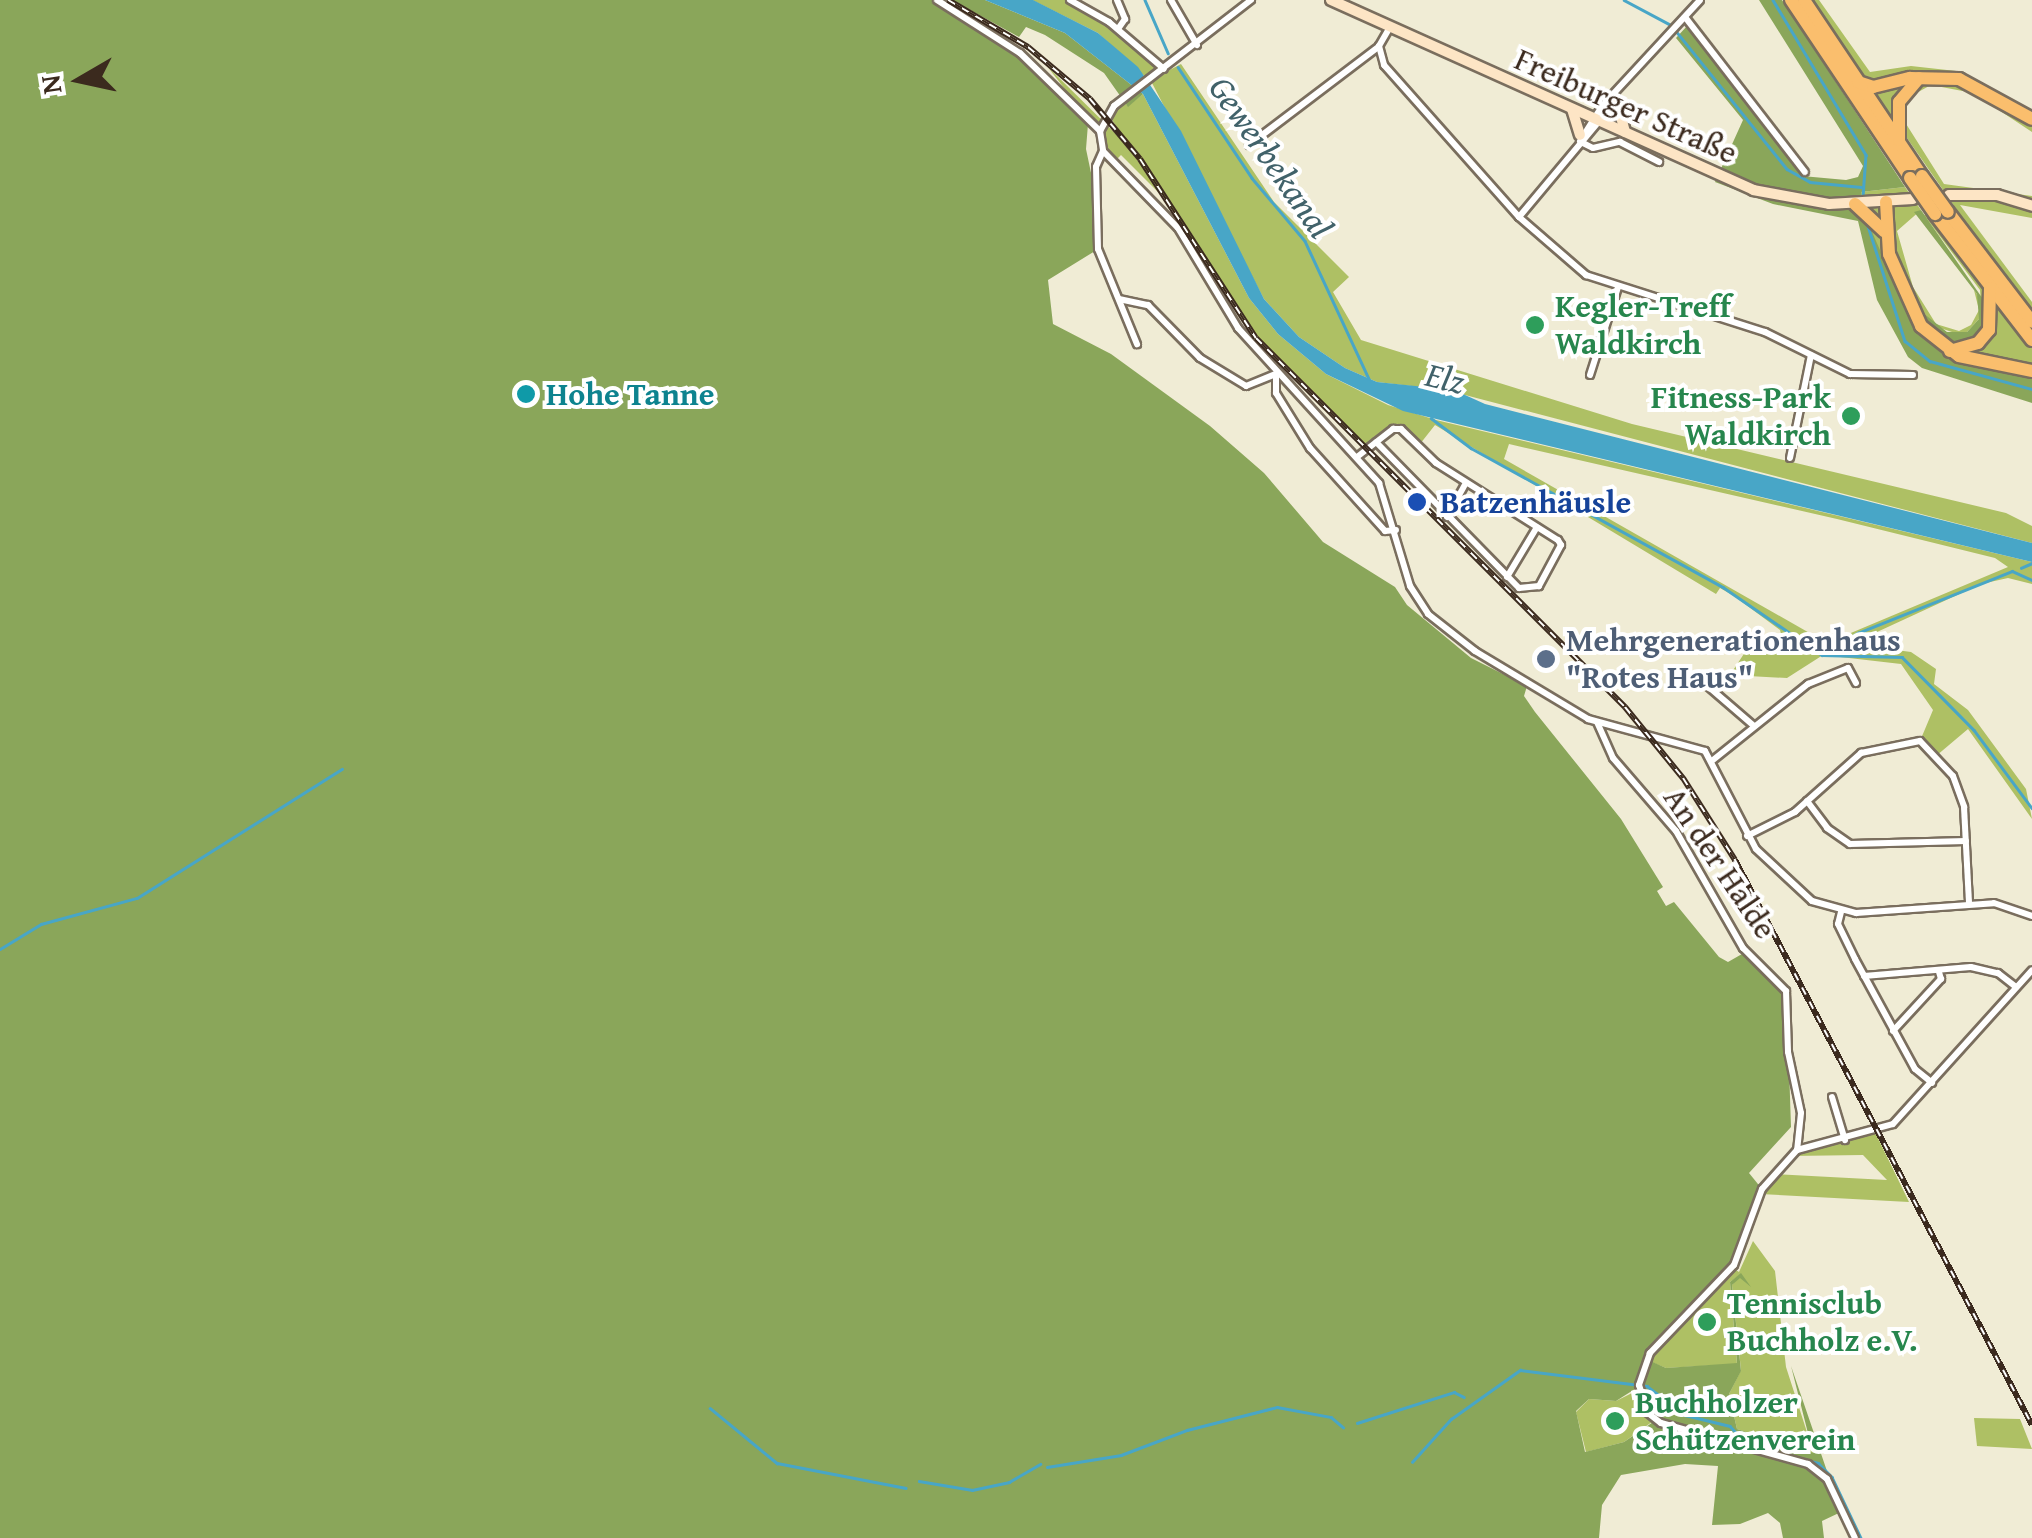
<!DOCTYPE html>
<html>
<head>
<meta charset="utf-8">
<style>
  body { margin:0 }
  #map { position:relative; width:2032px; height:1538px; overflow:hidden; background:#f0ecd5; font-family:"Gentium Book Plus",serif }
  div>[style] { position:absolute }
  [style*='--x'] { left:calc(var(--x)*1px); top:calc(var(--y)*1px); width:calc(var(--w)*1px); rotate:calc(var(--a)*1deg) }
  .green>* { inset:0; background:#aec064 }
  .forest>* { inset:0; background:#8aa65a }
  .water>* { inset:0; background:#48a6c7 }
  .stream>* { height:2.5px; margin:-1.25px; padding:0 1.25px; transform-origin:1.25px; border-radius:1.25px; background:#48a6c7 }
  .roads { filter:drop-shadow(2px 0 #7a6e5e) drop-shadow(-2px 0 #7a6e5e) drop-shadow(0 2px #7a6e5e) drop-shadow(0 -2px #7a6e5e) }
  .street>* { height:6px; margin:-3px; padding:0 3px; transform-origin:3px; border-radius:3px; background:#fff }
  .secondary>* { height:10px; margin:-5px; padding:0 5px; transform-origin:5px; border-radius:5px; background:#fde5c5 }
  .highway>* { height:12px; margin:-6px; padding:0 6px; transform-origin:6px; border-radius:6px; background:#fabe6d }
  .rail>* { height:6px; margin-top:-3px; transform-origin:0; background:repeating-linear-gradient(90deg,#fff 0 8px,#3b2a1e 0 16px); box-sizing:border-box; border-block:2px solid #3b2a1e }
  .bridges { filter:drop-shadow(2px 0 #7a6e5e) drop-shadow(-2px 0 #7a6e5e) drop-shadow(0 2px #7a6e5e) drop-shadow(0 -2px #7a6e5e) }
  .highway-bridge>* { height:12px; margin:-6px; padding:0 6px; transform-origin:6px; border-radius:6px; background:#fabe6d }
  .dots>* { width:28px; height:28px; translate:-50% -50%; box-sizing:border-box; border:5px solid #fff; border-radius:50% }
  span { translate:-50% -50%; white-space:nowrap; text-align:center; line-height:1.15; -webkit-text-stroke:8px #fff; paint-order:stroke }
  .street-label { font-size:32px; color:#3b2a1e }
  .leisure-label { font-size:32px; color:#27864d; font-weight:700 }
  .left { translate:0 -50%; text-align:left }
  .right { translate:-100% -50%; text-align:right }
  .culture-label { font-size:32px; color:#0d838f; font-weight:700 }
  .transit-label { font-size:32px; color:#164399; font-weight:700 }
  .service-label { font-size:32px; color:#4e5e75; font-weight:700 }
  .water-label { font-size:35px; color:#41626a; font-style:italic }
  .north { position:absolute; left:30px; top:30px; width:100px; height:100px; -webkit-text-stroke:8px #fff; paint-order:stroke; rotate:261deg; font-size:28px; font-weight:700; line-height:40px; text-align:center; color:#3b2a1e }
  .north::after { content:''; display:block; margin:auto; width:35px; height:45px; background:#3b2a1e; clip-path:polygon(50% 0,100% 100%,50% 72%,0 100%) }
</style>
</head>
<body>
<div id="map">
  <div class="green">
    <div style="clip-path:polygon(1032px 0,1070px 0,1086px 7px,1164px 73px,1181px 64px,1274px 202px,1349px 277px,1333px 292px,1361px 340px,1632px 424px,2006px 513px,2032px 526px,2032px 543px,1446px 390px,1377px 382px,1345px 368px,1299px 337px,1264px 299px,1152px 83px,1098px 33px)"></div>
    <div style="clip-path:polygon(1811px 0,1819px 0,1870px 72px,1911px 66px,1956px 71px,2032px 114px,2032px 132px,1973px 93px,1931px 85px,1909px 97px,1903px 119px,1944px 184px,2032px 196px,2032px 218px,1960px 205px,2032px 302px,2032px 377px,1947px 358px,1930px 348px,1904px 313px,1861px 215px,1861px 192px,1905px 187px,1921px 210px,1897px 231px,1913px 287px,1936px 324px,1959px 331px,1971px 325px,1979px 310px,1974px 290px,1977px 294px,1980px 301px,1979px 319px,1967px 332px,1958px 334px,1934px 326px,1906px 290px,1941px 339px,1983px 329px,1980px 290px,1924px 215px,1957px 210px)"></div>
    <div style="clip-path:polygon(1047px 66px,1125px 143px,1154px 183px,1176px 219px,1160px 194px,1121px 155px,1116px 160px,1107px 151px,1104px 128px,1091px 123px)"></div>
    <div style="clip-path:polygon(evenodd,1143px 94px,1249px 298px,1278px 334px,1326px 374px,1388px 405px,1436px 420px,2032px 562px,2032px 584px,2008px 578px,1981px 584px,1851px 644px,1911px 652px,1936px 669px,1934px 684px,1968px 710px,2026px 789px,2032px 819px,1968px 729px,1936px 756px,1920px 741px,1933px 710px,1901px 664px,1823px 655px,1787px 678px,1730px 675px,1753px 640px,1778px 654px,1784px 646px,1780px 630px,1734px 596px,1720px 588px,1716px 594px,1435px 425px,1420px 444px,1401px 424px,1365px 446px,1258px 337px,1108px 114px,1121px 100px,1128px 106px,1143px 94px,1509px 444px,1837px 519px,1995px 558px,2008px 567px,1827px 643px,1504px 459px,1509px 444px)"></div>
    <div style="clip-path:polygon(1875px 1132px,1909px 1202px,1760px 1194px,1773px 1174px,1887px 1180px,1863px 1155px,1791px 1156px)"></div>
    <div style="clip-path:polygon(1753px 1241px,1775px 1271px,1786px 1367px,1814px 1454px,1737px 1429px,1729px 1394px,1741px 1370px,1732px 1285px,1741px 1274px,1730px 1282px,1737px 1364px,1666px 1368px,1649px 1361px,1733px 1268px,1739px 1272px)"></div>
    <div style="clip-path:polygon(1640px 1389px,1656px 1419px,1624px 1442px,1586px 1452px,1576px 1412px,1589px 1399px,1616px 1401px)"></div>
    <div style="clip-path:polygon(1974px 1418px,2020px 1419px,2032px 1449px,1977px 1446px)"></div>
  </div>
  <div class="forest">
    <div style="clip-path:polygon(evenodd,0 0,937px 0,1043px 72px,1088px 124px,1086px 149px,1099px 211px,1095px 251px,1048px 280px,1053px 324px,1111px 354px,1210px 426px,1264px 473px,1323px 542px,1395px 587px,1407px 605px,1471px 658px,1527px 686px,1524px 696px,1535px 712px,1621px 819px,1663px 887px,1657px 891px,1666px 906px,1674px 902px,1719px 957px,1728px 962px,1742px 954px,1779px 987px,1787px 1006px,1791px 1127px,1749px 1173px,1762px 1189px,1726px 1272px,1686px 1308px,1646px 1359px,1666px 1368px,1737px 1363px,1730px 1282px,1741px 1273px,1751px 1287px,1740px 1278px,1732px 1285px,1741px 1371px,1729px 1394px,1737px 1429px,1813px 1453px,1791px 1366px,1841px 1512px,1822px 1521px,1824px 1538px,1783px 1538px,1780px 1523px,1768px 1513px,1740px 1524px,1712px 1525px,1718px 1466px,1685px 1464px,1621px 1475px,1602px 1505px,1599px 1538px,0 1538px,0 0,1635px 1389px,1643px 1390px,1656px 1420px,1624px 1442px,1585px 1452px,1576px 1411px,1589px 1399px,1616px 1401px,1635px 1389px)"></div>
    <div style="clip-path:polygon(952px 0,985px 0,1065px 33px,1143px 94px,1128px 107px,1104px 73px,1045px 35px,1026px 27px,1019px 37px)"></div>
    <div style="clip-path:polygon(1759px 0,1782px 0,1905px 187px,1861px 192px,1862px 209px,1915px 330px,1947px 358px,2032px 377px,2032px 403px,1922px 368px,1908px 357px,1877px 300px,1858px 221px,1773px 204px,1715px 182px,1743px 120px,1676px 38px,1687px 26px,1802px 176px,1846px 180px,1858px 177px,1863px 166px)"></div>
    <div style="clip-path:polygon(1921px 210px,1985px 302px,1983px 329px,1967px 341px,1950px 342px,1923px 321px,1910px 289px,1923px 313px,1947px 332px,1967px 332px,1979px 319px,1977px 294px,1914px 212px)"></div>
  </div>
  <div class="water">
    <div style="clip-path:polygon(985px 0,1033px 0,1098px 33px,1138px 67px,1181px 131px,1264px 299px,1299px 337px,1345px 368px,1377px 382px,1454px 390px,1485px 404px,2032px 543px,2032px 562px,1403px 411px,1326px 374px,1278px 334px,1249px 298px,1143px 94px,1065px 33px)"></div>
  </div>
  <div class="stream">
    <div style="--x:1145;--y:0;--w:58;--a:66.5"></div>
    <div style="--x:1624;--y:0;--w:53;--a:28"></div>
    <div style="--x:1773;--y:0;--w:181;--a:59"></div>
    <div style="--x:1866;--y:155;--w:42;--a:94.1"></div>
    <div style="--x:1676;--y:31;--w:177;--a:51.2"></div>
    <div style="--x:1787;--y:169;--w:26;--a:29"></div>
    <div style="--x:1810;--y:182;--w:51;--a:5.6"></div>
    <div style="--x:1178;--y:67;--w:133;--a:56.3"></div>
    <div style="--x:1252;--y:178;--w:82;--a:49.9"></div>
    <div style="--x:1305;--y:241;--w:152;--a:65.1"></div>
    <div style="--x:1868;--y:226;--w:121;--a:72.2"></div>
    <div style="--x:1905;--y:341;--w:32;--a:39"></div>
    <div style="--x:1930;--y:361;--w:106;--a:15.4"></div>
    <div style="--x:1431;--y:418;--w:50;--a:36.9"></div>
    <div style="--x:1471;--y:448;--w:288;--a:28.9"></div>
    <div style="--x:1723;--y:587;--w:120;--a:34.5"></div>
    <div style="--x:1822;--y:655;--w:80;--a:1.4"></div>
    <div style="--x:1902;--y:657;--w:103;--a:45.4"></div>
    <div style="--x:1974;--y:730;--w:97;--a:53.4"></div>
    <div style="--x:2021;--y:568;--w:12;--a:-24"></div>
    <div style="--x:1824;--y:654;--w:40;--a:-32"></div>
    <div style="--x:1858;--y:633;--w:166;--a:-21.9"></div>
    <div style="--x:2012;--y:571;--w:22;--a:24"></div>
    <div style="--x:0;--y:949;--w:48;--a:-31.4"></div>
    <div style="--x:41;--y:924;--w:99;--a:-15.2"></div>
    <div style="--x:137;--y:898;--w:242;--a:-32.2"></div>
    <div style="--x:710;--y:1408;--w:87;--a:39.4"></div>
    <div style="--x:777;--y:1463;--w:131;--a:11"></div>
    <div style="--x:1357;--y:1423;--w:102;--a:-17.7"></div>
    <div style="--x:1454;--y:1392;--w:11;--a:27"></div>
    <div style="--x:1793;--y:1457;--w:26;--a:13"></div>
    <div style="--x:1818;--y:1463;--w:20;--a:45"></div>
    <div style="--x:1832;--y:1477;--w:68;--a:64.6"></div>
    <div style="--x:1412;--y:1462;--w:58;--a:-47.8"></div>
    <div style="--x:1451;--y:1419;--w:85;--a:-35.4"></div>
    <div style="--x:1520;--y:1370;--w:128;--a:7.2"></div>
    <div style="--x:1647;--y:1386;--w:48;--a:37.3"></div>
    <div style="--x:1685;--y:1415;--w:46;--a:13.7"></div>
    <div style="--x:1730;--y:1426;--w:25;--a:47"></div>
    <div style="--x:1047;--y:1467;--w:75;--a:-9.2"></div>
    <div style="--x:1121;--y:1455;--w:71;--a:-20.7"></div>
    <div style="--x:1187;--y:1430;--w:93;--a:-14.3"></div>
    <div style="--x:1277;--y:1407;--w:55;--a:10.5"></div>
    <div style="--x:1331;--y:1417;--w:16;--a:40"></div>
    <div style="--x:919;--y:1481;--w:54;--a:9.6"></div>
    <div style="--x:972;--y:1490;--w:38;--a:-12"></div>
    <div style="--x:1009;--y:1482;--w:36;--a:-30"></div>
  </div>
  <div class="roads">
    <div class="street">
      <div style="--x:937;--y:0;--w:98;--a:32.6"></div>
      <div style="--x:1020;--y:53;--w:112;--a:44.3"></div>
      <div style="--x:1070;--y:0;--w:45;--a:29.4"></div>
      <div style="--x:1109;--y:22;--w:72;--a:40.5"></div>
      <div style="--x:1117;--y:0;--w:21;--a:67"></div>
      <div style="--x:1125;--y:19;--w:12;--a:125"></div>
      <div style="--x:1171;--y:0;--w:52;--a:60"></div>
      <div style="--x:1251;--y:0;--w:173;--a:142.3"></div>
      <div style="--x:1114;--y:106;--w:29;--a:119"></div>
      <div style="--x:1100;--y:131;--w:20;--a:81"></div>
      <div style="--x:1103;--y:151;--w:107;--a:45.8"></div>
      <div style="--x:1178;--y:228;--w:117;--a:59"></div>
      <div style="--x:1238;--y:328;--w:210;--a:47.7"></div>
      <div style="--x:1379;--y:483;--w:108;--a:73.2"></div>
      <div style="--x:1410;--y:586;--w:33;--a:57"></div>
      <div style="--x:1428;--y:614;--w:60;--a:38.2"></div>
      <div style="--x:1475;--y:651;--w:132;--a:31"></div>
      <div style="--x:1588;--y:719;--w:121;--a:15.3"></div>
      <div style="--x:1705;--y:751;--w:110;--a:62.5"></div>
      <div style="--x:1756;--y:849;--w:76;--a:42.9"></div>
      <div style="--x:1812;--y:901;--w:46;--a:15.3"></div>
      <div style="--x:1856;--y:913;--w:138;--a:-4.1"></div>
      <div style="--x:1994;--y:903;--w:40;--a:18.9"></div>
      <div style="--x:1685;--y:17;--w:196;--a:52.3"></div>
      <div style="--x:1390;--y:27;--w:22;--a:120"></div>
      <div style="--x:1379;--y:46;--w:20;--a:75"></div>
      <div style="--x:1384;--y:65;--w:203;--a:48.4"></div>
      <div style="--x:1519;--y:217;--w:89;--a:40.9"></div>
      <div style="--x:1586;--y:275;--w:188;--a:17.7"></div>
      <div style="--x:1765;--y:332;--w:95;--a:26.3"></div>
      <div style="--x:1850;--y:374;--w:63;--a:0.9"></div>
      <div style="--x:1580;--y:141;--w:41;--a:-57.8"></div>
      <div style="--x:1602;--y:106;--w:144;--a:-47.2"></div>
      <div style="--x:1581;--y:142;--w:13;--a:27"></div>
      <div style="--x:1593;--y:148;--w:28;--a:-13"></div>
      <div style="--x:1620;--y:142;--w:44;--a:27.1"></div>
      <div style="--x:1249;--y:145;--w:162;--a:-37.2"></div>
      <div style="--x:1103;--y:151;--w:17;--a:114"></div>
      <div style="--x:1096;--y:167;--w:82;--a:88.6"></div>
      <div style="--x:1098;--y:249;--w:103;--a:67.7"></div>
      <div style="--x:1519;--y:217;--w:153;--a:-50.1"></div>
      <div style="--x:1119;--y:299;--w:30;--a:12"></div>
      <div style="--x:1148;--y:305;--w:74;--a:45.5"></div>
      <div style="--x:1200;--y:358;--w:54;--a:31.3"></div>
      <div style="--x:1246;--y:386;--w:31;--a:-22"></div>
      <div style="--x:1276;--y:374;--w:19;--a:90"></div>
      <div style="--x:1276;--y:393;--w:65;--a:58.3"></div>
      <div style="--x:1310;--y:448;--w:112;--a:47.9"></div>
      <div style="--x:1385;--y:531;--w:11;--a:-5"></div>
      <div style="--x:1590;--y:375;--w:92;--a:-72.3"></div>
      <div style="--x:1357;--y:457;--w:46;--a:-37.9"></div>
      <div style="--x:1393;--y:429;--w:8;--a:0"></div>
      <div style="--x:1401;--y:429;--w:49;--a:44.2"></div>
      <div style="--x:1436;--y:463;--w:144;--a:32.3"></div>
      <div style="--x:1558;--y:540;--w:6;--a:59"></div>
      <div style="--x:1561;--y:545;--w:47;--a:118.2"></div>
      <div style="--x:1539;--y:586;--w:20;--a:174"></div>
      <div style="--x:1519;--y:588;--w:204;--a:-134.4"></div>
      <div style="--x:1790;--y:458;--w:105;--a:-78.5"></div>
      <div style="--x:1447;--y:517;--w:39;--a:-61"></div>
      <div style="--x:1507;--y:577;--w:58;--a:-59"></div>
      <div style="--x:1696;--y:676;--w:75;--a:40.7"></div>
      <div style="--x:1597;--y:722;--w:39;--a:66"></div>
      <div style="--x:1613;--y:758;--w:96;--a:49.2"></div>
      <div style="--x:1676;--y:831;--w:135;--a:60.2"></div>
      <div style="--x:1743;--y:948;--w:61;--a:45"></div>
      <div style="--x:1786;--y:991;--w:61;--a:88.1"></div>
      <div style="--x:1788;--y:1052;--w:62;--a:78"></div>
      <div style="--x:1801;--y:1113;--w:37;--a:96"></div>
      <div style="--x:1713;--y:760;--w:122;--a:-38.7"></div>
      <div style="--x:1808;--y:684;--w:43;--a:-21.8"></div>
      <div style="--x:1848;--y:668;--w:17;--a:62"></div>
      <div style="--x:1807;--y:801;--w:34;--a:53"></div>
      <div style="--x:1827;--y:828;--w:28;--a:35"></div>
      <div style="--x:1850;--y:844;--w:116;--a:-1.5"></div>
      <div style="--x:1747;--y:836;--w:54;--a:-26.6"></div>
      <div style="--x:1795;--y:812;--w:89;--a:-41.8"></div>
      <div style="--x:1861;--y:753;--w:60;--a:-11.5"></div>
      <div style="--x:1920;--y:741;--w:48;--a:46.7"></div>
      <div style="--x:1953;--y:776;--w:33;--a:70"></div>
      <div style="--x:1964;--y:807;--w:96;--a:87"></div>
      <div style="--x:1841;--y:912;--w:12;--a:104"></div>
      <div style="--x:1838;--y:924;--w:39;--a:64"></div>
      <div style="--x:1855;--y:959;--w:125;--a:61.4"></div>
      <div style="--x:1915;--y:1069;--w:22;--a:39"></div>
      <div style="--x:1864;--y:976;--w:107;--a:-4.8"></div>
      <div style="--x:1971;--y:967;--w:28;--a:13"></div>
      <div style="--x:1998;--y:973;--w:23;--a:38"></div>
      <div style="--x:1893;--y:1031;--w:71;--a:-47.3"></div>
      <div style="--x:1941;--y:979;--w:7;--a:-106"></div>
      <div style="--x:1832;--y:1097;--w:45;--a:73.2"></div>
      <div style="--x:1797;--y:1150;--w:52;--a:131.9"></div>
      <div style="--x:1762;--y:1189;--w:81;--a:110.2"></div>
      <div style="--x:1734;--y:1265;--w:122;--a:133.7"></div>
      <div style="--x:1650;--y:1353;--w:34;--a:109"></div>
      <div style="--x:1639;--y:1385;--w:29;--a:72"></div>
      <div style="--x:1648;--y:1413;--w:16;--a:38"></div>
      <div style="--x:1661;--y:1423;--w:153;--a:15.6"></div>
      <div style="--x:1808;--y:1464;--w:24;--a:38"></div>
      <div style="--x:1827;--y:1479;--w:65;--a:64.6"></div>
      <div style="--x:1797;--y:1150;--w:99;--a:-15.2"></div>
      <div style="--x:1893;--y:1124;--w:207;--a:-47.9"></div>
    </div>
    <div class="secondary">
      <div style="--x:1331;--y:0;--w:463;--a:24.2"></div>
      <div style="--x:1753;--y:190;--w:77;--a:10.4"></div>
      <div style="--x:1829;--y:204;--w:84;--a:-3.4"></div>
      <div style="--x:1617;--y:102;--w:31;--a:75"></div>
      <div style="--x:1572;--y:109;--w:27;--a:73"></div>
      <div style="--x:1949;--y:195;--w:48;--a:0"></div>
      <div style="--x:1997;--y:195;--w:37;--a:17"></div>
    </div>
    <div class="highway">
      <div style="--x:1791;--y:0;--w:214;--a:56.2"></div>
      <div style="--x:1804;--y:0;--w:212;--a:56.2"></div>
      <div style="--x:1858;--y:82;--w:16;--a:18"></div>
      <div style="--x:1873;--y:87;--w:38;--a:-14"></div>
      <div style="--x:1910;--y:78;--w:49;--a:1.2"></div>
      <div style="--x:1959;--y:79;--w:83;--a:28.7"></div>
      <div style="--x:1899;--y:140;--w:38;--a:-90"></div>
      <div style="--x:1899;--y:102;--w:31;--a:-50"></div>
      <div style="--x:1886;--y:202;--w:52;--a:86.7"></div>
      <div style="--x:1889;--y:254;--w:79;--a:66"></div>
      <div style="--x:1921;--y:326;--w:48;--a:38.3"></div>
      <div style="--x:1959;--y:356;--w:75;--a:11.6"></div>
      <div style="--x:1855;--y:204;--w:40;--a:43"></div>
      <div style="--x:1948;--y:212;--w:138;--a:52.6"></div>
      <div style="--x:1935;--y:214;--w:159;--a:52.4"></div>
      <div style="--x:1950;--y:351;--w:29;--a:-16"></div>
      <div style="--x:1978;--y:343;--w:17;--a:-50"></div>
      <div style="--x:1989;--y:330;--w:42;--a:-88.6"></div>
    </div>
  </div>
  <div class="rail">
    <div style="--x:948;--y:0;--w:93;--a:30.4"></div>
    <div style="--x:1028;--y:47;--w:81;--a:40"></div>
    <div style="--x:1090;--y:99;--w:78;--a:50.2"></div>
    <div style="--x:1140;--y:159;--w:213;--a:57.1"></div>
    <div style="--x:1256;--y:338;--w:522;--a:45"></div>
    <div style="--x:1625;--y:707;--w:92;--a:50.8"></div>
    <div style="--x:1683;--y:778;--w:97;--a:57.6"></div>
    <div style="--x:1735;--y:860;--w:638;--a:62.27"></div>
  </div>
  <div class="bridges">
    <div class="highway-bridge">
      <div style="--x:1922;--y:176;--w:44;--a:54.2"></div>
      <div style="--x:1910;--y:178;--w:44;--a:55.2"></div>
    </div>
  </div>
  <div class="dots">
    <div style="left:1535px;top:325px;background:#2e9e5b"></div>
    <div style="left:526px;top:394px;background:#0f9aa8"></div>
    <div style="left:1851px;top:416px;background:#2e9e5b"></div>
    <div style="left:1417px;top:502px;background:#1a4fb4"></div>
    <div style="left:1546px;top:659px;background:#5c6f8a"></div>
    <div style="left:1707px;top:1322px;background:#2e9e5b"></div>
    <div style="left:1615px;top:1421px;background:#2e9e5b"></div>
  </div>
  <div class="street-label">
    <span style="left:1626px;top:106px;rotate:24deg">Freiburger Straße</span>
    <span style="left:1720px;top:863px;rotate:56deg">An der Halde</span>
  </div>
  <div class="leisure-label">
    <span class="left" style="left:1555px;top:325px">Kegler-Treff<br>Waldkirch</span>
    <span class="right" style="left:1831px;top:416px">Fitness-Park<br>Waldkirch</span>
    <span class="left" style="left:1727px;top:1322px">Tennisclub<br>Buchholz e.V.</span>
    <span class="left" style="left:1635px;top:1421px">Buchholzer<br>Schützenverein</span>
  </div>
  <div class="culture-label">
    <span class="left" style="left:546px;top:394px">Hohe Tanne</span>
  </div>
  <div class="transit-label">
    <span class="left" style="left:1440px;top:502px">Batzenhäusle</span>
  </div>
  <div class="service-label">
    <span class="left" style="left:1566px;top:659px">Mehrgenerationenhaus<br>"Rotes Haus"</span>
  </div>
  <div class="water-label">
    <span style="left:1271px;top:157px;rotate:55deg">Gewerbekanal</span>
    <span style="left:1445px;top:378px;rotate:14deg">Elz</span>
  </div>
  <div class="north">N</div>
</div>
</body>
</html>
